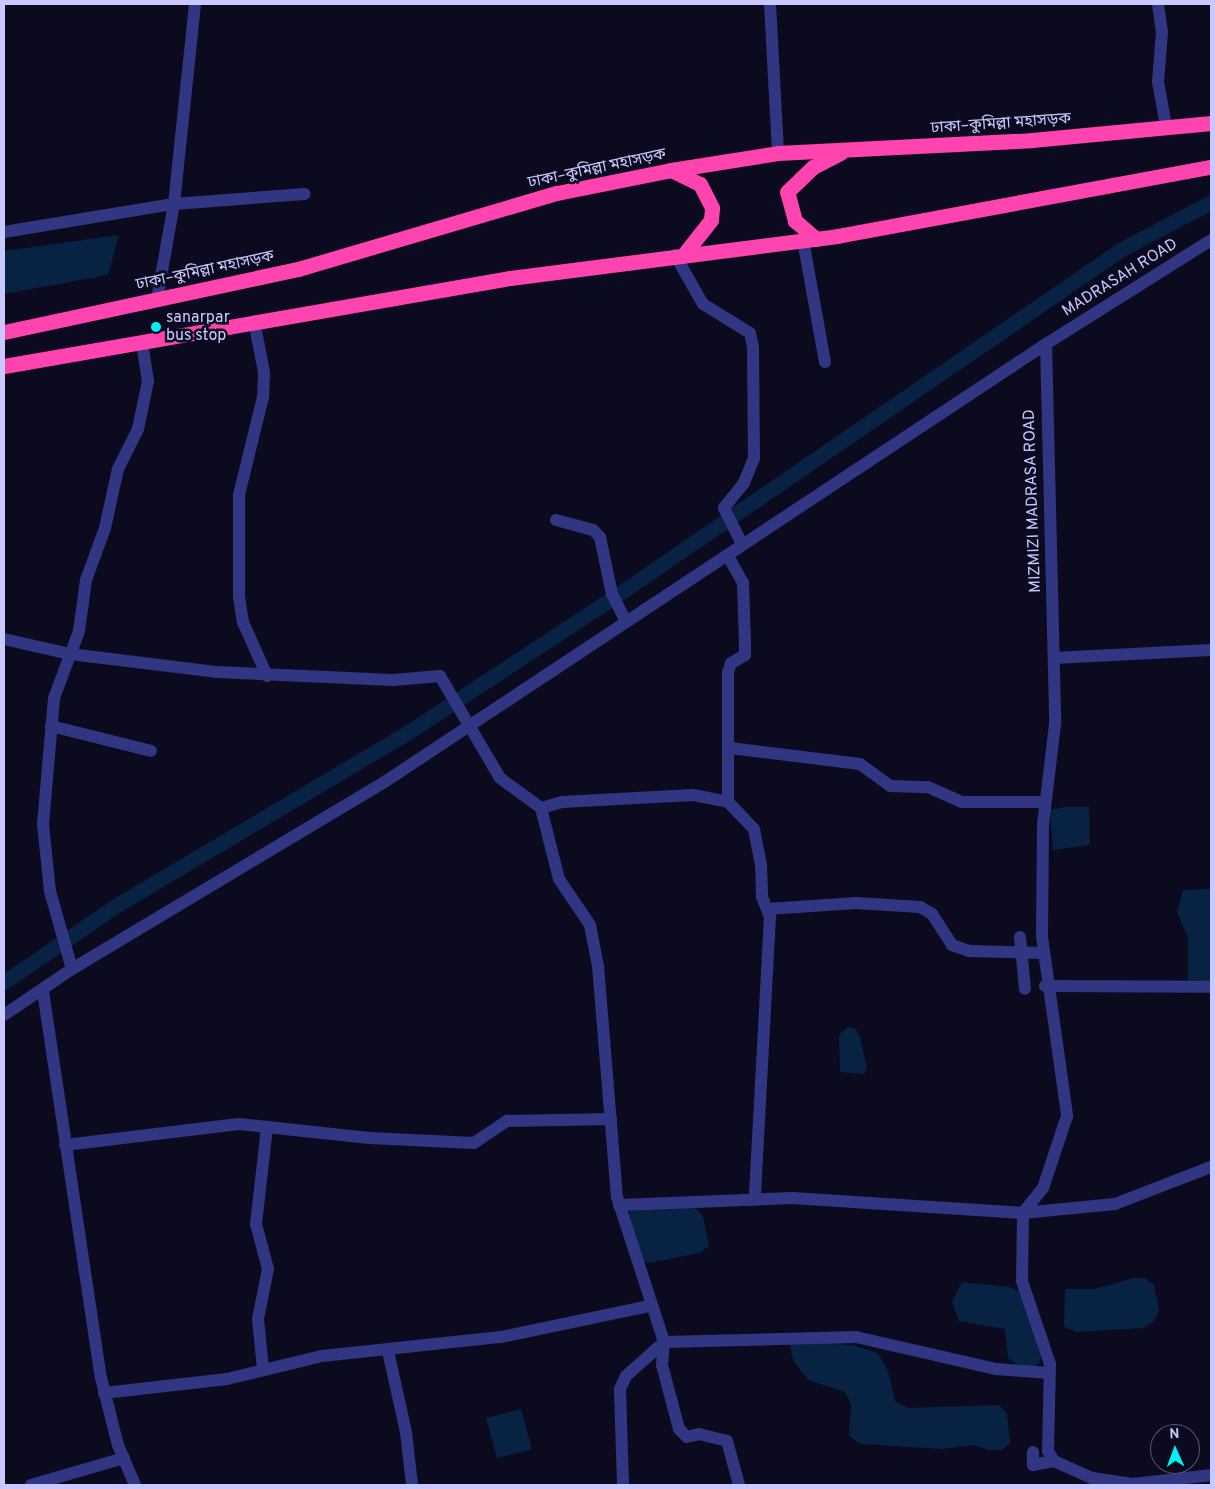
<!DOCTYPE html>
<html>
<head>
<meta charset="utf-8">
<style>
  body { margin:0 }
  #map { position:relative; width:1215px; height:1489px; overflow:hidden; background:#0c0a1f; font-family:Overpass,"Noto Sans Bengali",sans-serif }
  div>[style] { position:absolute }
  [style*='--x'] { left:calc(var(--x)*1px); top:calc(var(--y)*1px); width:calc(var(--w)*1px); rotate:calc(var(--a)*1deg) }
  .water>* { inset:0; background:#072242 }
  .canal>* { height:15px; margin:-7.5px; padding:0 7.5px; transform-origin:7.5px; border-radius:7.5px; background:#072242 }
  .street>* { height:12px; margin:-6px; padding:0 6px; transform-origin:6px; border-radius:6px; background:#313683 }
  .highway>* { height:15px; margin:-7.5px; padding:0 7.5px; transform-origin:7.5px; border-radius:7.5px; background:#ff44b0 }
  .dots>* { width:14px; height:14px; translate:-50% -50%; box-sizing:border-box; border:2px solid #0c0a1f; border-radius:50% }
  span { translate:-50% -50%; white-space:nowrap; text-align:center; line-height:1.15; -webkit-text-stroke:5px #0c0a1f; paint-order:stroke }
  .street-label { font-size:16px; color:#cac9ff }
  .poi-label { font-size:16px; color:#cac9ff }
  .left { translate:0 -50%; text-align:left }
  .frame { position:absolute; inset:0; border:5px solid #cac9ff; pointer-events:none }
  .north { position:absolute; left:1150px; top:1424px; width:50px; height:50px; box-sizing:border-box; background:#0c0a1f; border:1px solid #585679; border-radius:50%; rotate:358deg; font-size:14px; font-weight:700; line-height:20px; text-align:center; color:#cac9ff }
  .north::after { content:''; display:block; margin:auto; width:18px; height:22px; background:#00f3f4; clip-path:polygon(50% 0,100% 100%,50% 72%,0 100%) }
</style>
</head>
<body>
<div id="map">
  <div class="water">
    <div style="clip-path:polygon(119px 235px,108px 275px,4px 294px,4px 251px)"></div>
    <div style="clip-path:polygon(1065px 807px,1089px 807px,1090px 845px,1053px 850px,1050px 810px)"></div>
    <div style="clip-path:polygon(1211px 889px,1211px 982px,1188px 980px,1188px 938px,1177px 912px,1183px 890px)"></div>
    <div style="clip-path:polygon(848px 1027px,856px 1029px,860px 1037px,867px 1068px,864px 1074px,840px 1072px,839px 1035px)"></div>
    <div style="clip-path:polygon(684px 1206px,697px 1209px,703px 1217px,709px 1246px,700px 1253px,649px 1263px,642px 1260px,628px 1223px,630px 1209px)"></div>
    <div style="clip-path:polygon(1134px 1278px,1145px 1278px,1154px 1285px,1159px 1310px,1154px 1321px,1143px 1328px,1077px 1332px,1064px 1327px,1065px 1289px,1094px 1289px)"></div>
    <div style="clip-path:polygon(962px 1282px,1009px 1287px,1026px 1293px,1041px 1361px,1034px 1367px,1017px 1365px,1008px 1358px,1005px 1329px,959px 1321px,952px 1302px)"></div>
    <div style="clip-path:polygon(817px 1343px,852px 1345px,878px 1353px,888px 1371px,895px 1401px,908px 1408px,999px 1405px,1007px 1413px,1010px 1443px,1002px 1450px,989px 1450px,974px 1445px,943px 1449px,860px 1444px,849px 1436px,851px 1403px,845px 1392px,808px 1380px,793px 1360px,790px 1345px)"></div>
    <div style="clip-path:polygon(521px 1409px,532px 1449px,497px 1458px,486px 1418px)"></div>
  </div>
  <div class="canal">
    <div style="--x:4;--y:982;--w:137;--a:-34.3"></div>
    <div style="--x:117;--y:905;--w:337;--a:-30.7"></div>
    <div style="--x:407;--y:733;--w:258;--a:-33.3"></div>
    <div style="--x:623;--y:591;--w:605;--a:-34.43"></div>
    <div style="--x:1122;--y:249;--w:101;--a:-27.8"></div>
  </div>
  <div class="street">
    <div style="--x:770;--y:4;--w:149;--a:86.9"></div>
    <div style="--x:1158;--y:4;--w:28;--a:82"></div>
    <div style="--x:1162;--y:32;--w:50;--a:94.6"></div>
    <div style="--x:1158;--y:82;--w:45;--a:79.7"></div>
    <div style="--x:4;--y:232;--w:172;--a:-9.4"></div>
    <div style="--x:174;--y:204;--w:131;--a:-4.4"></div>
    <div style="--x:803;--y:240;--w:124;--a:79.8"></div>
    <div style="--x:675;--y:255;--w:56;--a:60.3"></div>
    <div style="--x:703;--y:304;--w:55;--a:31.7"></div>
    <div style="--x:750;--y:333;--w:14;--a:78"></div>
    <div style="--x:753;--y:347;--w:111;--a:89.5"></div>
    <div style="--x:754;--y:458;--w:27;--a:112"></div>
    <div style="--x:744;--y:483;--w:32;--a:129"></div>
    <div style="--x:724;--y:508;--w:40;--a:63.4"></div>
    <div style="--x:157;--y:299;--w:97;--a:-79.9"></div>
    <div style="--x:174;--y:204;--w:201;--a:-84"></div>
    <div style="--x:254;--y:321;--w:52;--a:78.9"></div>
    <div style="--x:264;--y:372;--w:25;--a:92"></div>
    <div style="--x:263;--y:397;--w:101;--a:103.8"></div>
    <div style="--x:239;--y:495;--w:102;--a:90"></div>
    <div style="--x:239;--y:597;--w:25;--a:81"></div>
    <div style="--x:243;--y:622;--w:59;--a:66"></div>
    <div style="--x:1046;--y:344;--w:380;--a:88.6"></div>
    <div style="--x:1055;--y:724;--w:102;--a:96.8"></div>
    <div style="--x:1043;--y:825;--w:112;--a:90.5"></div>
    <div style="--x:1042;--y:937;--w:181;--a:82"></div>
    <div style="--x:1067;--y:1116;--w:76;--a:108.4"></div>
    <div style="--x:1043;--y:1188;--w:32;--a:129"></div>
    <div style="--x:1023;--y:1213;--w:68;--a:90.8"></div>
    <div style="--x:1022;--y:1281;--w:88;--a:71.4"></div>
    <div style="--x:1050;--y:1364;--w:87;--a:91.3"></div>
    <div style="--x:1048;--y:1451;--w:12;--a:59"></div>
    <div style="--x:1054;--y:1461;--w:42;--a:24.1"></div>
    <div style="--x:1092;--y:1478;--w:41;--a:8.3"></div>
    <div style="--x:1133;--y:1484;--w:79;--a:-6.6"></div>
    <div style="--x:556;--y:520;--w:38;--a:15"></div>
    <div style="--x:593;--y:530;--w:10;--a:45"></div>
    <div style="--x:600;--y:537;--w:58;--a:78.1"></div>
    <div style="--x:612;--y:594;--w:31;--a:63"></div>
    <div style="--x:728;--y:556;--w:31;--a:61"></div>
    <div style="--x:743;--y:583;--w:61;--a:88.1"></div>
    <div style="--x:745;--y:644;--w:11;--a:90"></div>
    <div style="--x:745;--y:655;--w:16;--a:150"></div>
    <div style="--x:731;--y:663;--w:9;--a:108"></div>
    <div style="--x:728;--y:672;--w:130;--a:90"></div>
    <div style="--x:4;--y:639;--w:68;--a:12.8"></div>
    <div style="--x:70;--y:654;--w:147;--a:7"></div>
    <div style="--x:216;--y:672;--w:177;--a:2.6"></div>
    <div style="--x:393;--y:680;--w:47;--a:-4.9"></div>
    <div style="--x:440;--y:676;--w:118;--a:59.5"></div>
    <div style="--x:500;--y:778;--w:51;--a:36.2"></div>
    <div style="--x:541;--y:808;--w:73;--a:75.8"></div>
    <div style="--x:559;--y:879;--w:55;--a:56"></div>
    <div style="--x:590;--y:925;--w:42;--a:79"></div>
    <div style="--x:598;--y:966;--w:232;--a:85.3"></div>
    <div style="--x:617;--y:1197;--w:152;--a:72"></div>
    <div style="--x:664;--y:1342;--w:192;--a:-1.5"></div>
    <div style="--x:856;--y:1337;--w:144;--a:12.9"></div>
    <div style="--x:996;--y:1369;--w:53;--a:4.3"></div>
    <div style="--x:1054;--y:658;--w:157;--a:-2.9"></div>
    <div style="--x:51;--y:726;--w:103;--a:14"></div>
    <div style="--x:730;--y:748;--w:131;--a:7"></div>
    <div style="--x:860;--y:764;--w:37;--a:36"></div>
    <div style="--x:890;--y:786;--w:38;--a:2"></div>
    <div style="--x:928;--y:787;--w:37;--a:24"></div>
    <div style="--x:962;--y:802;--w:82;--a:0"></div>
    <div style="--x:541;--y:808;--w:22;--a:-16"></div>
    <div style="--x:562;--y:802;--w:131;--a:-3.1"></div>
    <div style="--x:693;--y:795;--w:36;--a:11"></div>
    <div style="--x:728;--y:802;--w:37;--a:46"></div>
    <div style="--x:754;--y:829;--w:36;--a:79"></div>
    <div style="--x:761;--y:864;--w:33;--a:88"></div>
    <div style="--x:762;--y:897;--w:22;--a:68"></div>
    <div style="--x:770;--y:917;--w:281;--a:93.1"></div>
    <div style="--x:768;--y:909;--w:88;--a:-3.9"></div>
    <div style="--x:856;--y:903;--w:64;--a:3.6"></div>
    <div style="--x:920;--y:907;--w:14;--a:30"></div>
    <div style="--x:932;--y:914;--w:37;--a:57"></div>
    <div style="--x:952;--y:945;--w:18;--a:19"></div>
    <div style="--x:969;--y:951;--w:74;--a:1.5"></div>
    <div style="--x:1020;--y:937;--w:52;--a:84.5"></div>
    <div style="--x:72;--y:969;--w:81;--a:-105.8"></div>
    <div style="--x:50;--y:891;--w:67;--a:-96"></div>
    <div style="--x:43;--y:824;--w:126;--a:-85"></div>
    <div style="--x:54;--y:698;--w:72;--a:-69.5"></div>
    <div style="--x:79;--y:631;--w:51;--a:-82.2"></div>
    <div style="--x:86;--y:580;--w:55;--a:-69.9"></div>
    <div style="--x:105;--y:528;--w:60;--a:-77.6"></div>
    <div style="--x:118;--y:469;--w:45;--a:-63.4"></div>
    <div style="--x:138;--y:429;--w:49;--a:-78.2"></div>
    <div style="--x:148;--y:381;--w:37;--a:-99"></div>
    <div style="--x:1045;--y:986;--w:166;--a:0.3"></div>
    <div style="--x:43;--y:991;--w:391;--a:81.5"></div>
    <div style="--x:101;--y:1378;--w:69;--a:75.8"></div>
    <div style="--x:118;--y:1445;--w:43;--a:67"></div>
    <div style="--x:4;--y:1015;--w:82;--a:-34.1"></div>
    <div style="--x:72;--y:969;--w:362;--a:-30.9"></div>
    <div style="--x:383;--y:783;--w:795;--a:-33.51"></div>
    <div style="--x:1046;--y:344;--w:195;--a:-32.2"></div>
    <div style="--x:65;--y:1145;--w:175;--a:-6.9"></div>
    <div style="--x:239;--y:1124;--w:131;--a:6.1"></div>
    <div style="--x:369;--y:1138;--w:105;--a:2.7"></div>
    <div style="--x:474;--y:1143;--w:40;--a:-34"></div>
    <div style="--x:507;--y:1121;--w:104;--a:-1.1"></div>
    <div style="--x:619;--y:1205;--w:173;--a:-2.3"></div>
    <div style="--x:792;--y:1198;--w:231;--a:3.7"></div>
    <div style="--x:1023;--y:1213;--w:92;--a:-5.6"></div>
    <div style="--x:1115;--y:1204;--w:103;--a:-21.1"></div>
    <div style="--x:664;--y:1342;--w:23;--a:95"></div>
    <div style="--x:662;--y:1365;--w:66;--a:75.1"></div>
    <div style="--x:679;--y:1429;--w:11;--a:45"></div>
    <div style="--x:687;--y:1437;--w:12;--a:-14"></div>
    <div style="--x:699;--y:1434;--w:29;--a:14"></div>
    <div style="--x:727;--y:1441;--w:46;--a:74.7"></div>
    <div style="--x:388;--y:1351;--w:83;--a:77.5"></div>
    <div style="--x:406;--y:1432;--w:53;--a:83.5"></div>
    <div style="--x:263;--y:1369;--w:50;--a:-95.7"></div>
    <div style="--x:258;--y:1319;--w:51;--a:-78.7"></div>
    <div style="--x:268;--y:1269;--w:47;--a:-104.9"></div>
    <div style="--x:256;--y:1224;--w:98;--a:-83.5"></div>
    <div style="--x:104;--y:1393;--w:124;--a:-6.5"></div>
    <div style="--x:227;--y:1379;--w:98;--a:-13.6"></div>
    <div style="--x:322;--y:1356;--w:180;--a:-6.1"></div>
    <div style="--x:501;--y:1337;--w:152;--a:-11.8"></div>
    <div style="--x:1033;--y:1452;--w:13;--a:90"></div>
    <div style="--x:1033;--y:1465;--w:21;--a:-11"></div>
    <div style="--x:31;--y:1485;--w:97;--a:-16.2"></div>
    <div style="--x:623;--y:1485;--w:96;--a:-91.8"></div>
    <div style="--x:620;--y:1389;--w:14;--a:-65"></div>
    <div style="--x:626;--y:1376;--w:51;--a:-41.8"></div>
  </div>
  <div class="highway">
    <div style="--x:671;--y:170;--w:32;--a:26"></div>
    <div style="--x:700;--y:184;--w:27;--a:63"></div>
    <div style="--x:712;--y:208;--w:12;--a:95"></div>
    <div style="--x:711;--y:220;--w:42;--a:128.2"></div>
    <div style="--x:816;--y:239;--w:28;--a:-139"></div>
    <div style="--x:795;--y:221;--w:30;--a:-105"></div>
    <div style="--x:787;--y:192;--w:36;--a:-44"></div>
    <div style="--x:813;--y:167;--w:31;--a:-27"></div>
    <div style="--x:4;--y:332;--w:301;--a:-12.1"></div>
    <div style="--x:298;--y:269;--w:270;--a:-16.4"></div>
    <div style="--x:557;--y:193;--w:116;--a:-11.4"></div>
    <div style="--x:671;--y:170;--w:108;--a:-9"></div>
    <div style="--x:778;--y:153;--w:254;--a:-2.9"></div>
    <div style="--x:1032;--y:140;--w:180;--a:-5.4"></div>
    <div style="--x:4;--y:366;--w:514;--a:-9.87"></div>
    <div style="--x:510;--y:278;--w:330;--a:-7.3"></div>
    <div style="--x:837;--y:236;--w:380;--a:-10.5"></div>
  </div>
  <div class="dots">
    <div style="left:156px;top:327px;background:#00f3f4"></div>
  </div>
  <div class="street-label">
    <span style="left:1001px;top:124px;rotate:-4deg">ঢাকা–কুমিল্লা মহাসড়ক</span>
    <span style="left:597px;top:169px;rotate:-12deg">ঢাকা–কুমিল্লা মহাসড়ক</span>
    <span style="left:205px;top:271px;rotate:-12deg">ঢাকা–কুমিল্লা মহাসড়ক</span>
    <span style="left:1120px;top:278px;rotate:-32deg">MADRASAH ROAD</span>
    <span style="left:1033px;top:501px;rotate:-92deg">MIZMIZI MADRASA ROAD</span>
  </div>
  <div class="poi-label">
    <span class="left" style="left:166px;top:327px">sanarpar<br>bus stop</span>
  </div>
  <div class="frame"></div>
  <div class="north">N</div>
</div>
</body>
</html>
